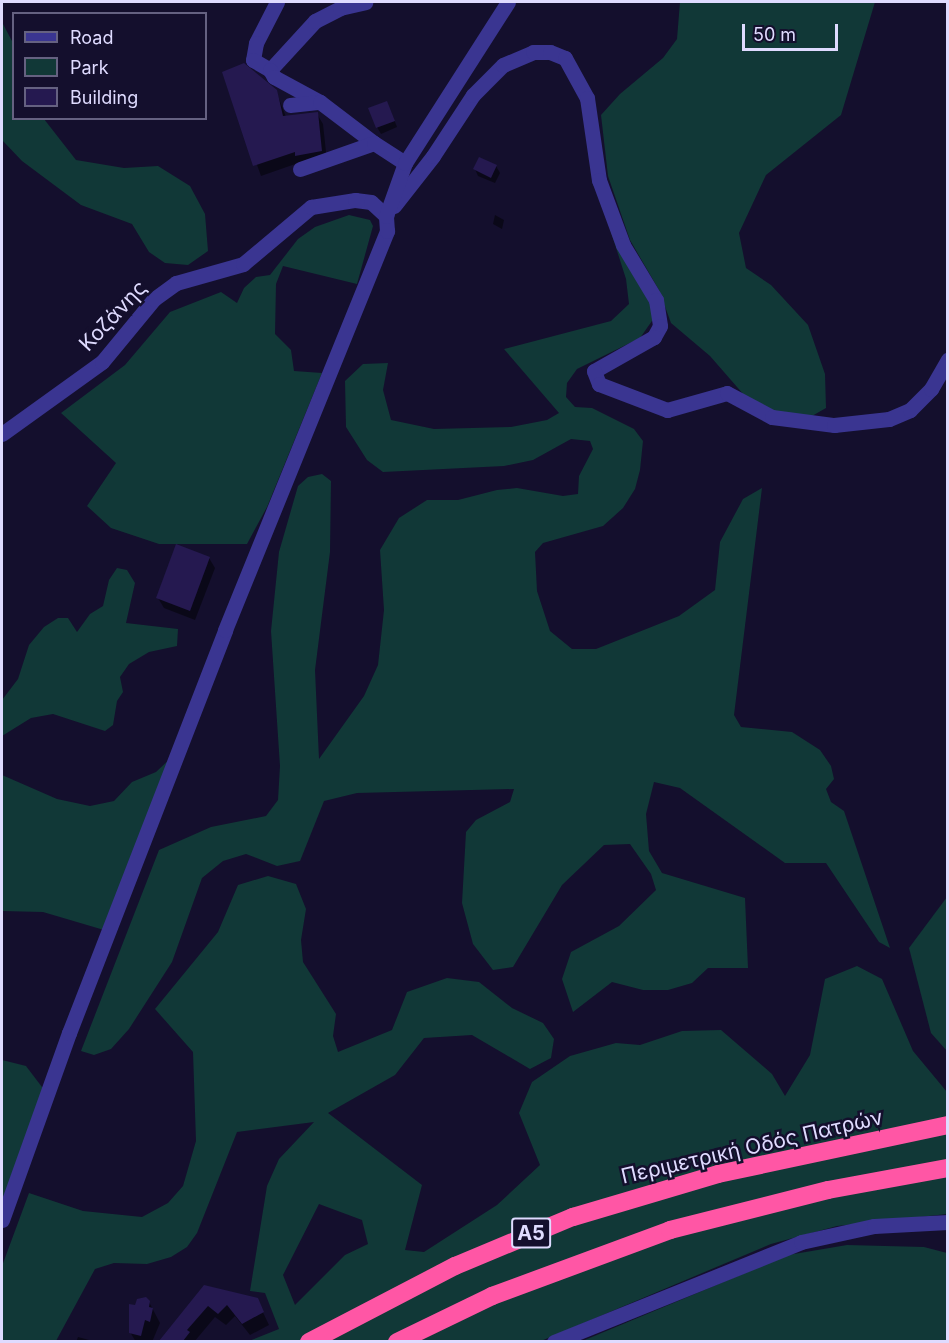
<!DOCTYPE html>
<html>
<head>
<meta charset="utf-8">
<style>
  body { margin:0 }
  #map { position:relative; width:949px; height:1343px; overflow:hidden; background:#140f2d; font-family:Inter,sans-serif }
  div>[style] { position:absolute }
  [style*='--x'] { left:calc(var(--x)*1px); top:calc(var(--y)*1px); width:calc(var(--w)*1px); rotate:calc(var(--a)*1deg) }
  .green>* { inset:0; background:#113837 }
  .shadow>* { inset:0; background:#0007 }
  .building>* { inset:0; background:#251950 }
  .minor>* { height:15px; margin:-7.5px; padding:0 7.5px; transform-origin:7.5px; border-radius:7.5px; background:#3a3591 }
  .highway>* { height:18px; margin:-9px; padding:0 9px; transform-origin:9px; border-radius:9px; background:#ff56a5 }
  span { translate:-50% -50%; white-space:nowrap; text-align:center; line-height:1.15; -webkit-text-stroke:5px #140f2d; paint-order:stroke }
  .shield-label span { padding:2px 4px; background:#140f2d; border:2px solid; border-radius:4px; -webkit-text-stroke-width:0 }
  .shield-label { font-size:20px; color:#dfdbff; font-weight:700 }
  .street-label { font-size:21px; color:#dfdbff }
  .frame { position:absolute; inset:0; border:3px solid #dfdbff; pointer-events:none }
  .legend { position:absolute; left:12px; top:12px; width:195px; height:108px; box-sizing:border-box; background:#140f2d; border:2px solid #656181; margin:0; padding:8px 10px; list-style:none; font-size:18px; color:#dfdbff }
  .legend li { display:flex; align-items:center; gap:12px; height:30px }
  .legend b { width:30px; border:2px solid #656181 }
  .scale { position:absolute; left:742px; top:24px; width:96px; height:27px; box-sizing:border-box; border:3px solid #dfdbff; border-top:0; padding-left:8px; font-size:18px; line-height:21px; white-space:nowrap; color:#dfdbff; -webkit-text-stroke:4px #140f2d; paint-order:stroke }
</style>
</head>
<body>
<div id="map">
  <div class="green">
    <div style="clip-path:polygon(680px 2px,875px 2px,841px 115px,766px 175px,739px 233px,746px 268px,771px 285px,808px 325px,825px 374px,826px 408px,812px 416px,774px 414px,744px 395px,710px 356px,671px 323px,659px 290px,630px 240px,608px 176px,601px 115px,620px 94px,663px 58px,677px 39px)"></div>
    <div style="clip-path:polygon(2px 22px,13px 43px,14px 118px,44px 119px,76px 160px,124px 168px,158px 166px,190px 186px,205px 214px,208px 251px,188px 265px,165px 263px,149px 252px,132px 224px,81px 205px,22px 161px,2px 140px)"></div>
    <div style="clip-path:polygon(604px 210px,651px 303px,654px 318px,640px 338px,577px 369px,567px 383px,566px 397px,575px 407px,592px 408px,634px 429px,643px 441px,640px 470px,635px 489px,623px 508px,603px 526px,543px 543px,535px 552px,537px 591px,550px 631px,572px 649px,596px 649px,679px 616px,715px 590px,720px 542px,743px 499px,762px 488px,734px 715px,741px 727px,792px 732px,820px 750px,831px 766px,834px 779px,826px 789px,831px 802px,844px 811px,890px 948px,879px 942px,826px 863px,785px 863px,680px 788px,654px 782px,646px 814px,649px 851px,662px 873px,745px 898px,748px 968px,708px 968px,692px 983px,668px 990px,643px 990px,612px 982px,573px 1012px,562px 979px,571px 952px,619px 926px,656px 890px,651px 874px,630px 844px,604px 845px,562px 885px,513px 967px,493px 970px,473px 944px,462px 903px,466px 832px,476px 820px,510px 802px,514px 789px,357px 793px,324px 801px,300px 861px,277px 866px,246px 854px,223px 861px,202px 878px,172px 962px,129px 1029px,111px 1049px,94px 1055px,81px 1051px,159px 850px,211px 827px,266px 816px,278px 800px,280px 766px,271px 631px,279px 552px,298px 486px,308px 477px,322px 474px,331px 481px,330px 552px,315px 670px,319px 759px,364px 696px,378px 665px,384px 610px,380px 550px,399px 518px,427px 500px,458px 500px,497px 490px,517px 488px,563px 496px,578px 494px,579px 476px,593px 449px,590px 441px,571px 439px,533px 460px,504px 466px,383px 472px,367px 460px,346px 427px,345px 381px,363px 364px,388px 363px,383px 390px,391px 420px,434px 429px,511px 427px,547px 420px,559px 413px,504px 349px,611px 321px,629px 304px,626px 279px)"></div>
    <div style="clip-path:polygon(349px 215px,370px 220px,373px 226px,357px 284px,283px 266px,276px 284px,275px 334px,291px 350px,294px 371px,322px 373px,267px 507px,247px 544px,159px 544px,111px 528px,87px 506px,116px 463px,61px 413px,125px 365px,170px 312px,221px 292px,237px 303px,244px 288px,256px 277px,270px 275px,298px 239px,315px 227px)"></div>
    <div style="clip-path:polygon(117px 568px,127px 570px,135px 583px,126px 623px,178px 629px,177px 646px,149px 652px,129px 664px,120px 677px,123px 692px,117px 701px,113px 725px,105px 731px,53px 714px,31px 718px,2px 736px,2px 700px,18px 679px,29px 645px,44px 627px,58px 618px,68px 618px,77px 632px,90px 614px,103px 606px,109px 580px)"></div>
    <div style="clip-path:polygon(174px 755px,104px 930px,43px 912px,2px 911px,2px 775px,57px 799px,90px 806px,114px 801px,132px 782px,156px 772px)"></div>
    <div style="clip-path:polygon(evenodd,268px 876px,296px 884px,306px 909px,301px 940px,303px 962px,336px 1014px,333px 1036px,338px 1052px,392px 1030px,407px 992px,447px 978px,479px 982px,512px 1008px,543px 1023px,554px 1039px,551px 1058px,530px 1069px,472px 1035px,424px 1038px,395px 1075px,328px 1113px,422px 1185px,405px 1250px,424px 1252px,497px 1205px,540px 1165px,519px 1113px,532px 1082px,570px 1056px,616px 1043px,640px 1045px,682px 1031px,721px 1030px,772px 1074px,785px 1096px,810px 1055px,825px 979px,857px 966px,882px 979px,913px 1051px,947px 1092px,947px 1214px,837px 1226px,771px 1244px,541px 1341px,249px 1341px,279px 1329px,265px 1293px,250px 1291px,267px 1186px,279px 1159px,314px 1122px,237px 1132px,197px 1233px,187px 1247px,171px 1257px,147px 1264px,114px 1263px,95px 1269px,56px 1341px,2px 1341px,2px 1266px,29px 1193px,83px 1211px,142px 1217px,168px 1203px,183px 1186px,196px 1141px,193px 1052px,155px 1009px,218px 932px,238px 885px,268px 876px,319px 1204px,362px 1220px,368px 1244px,345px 1255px,295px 1305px,283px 1275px,319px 1204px)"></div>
    <div style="clip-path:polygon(947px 897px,947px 1051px,931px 1033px,909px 948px)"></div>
    <div style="clip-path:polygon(2px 1060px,26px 1066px,45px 1091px,2px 1212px)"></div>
    <div style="clip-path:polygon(847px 1245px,924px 1247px,947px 1253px,947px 1341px,580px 1342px,788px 1255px)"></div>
  </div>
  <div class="shadow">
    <div style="clip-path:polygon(224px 73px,276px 91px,286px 117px,317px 114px,323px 124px,327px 161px,301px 162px,261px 176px)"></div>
    <div style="clip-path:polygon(390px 109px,397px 127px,381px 134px,377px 127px)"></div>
    <div style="clip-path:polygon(496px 166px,500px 173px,495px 183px,478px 176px,475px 169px)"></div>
    <div style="clip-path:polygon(495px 215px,504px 220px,502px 229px,493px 224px)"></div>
    <div style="clip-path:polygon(209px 558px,215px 568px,195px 620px,164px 608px,158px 598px)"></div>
    <div style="clip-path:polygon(205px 1287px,257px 1300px,269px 1325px,250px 1335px,235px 1316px,226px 1325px,215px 1317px,194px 1342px,163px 1342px)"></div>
    <div style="clip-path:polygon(149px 1302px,160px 1323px,152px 1342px,136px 1342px,130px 1332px)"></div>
    <div style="clip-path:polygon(78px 1337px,89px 1340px,90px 1342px,76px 1342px)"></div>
  </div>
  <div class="building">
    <div style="clip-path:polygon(244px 63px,277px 90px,283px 116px,318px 112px,322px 151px,295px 156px,295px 152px,253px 166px,222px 72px)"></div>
    <div style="clip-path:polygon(387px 101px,395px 121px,376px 128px,368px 108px)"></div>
    <div style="clip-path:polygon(479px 157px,497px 165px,491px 178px,473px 169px)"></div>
    <div style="clip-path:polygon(176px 544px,210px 557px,190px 611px,156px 598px)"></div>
    <div style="clip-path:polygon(204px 1285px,258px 1298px,264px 1312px,242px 1324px,227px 1305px,218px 1314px,208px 1306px,187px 1330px,190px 1332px,183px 1341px,159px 1341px)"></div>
    <div style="clip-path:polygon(146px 1297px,150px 1301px,149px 1307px,153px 1308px,150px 1322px,145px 1320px,141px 1336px,129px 1333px,129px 1304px,135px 1305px,137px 1299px)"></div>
  </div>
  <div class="minor">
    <div style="--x:277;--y:2;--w:46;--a:117.1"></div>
    <div style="--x:256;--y:43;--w:17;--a:100"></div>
    <div style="--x:253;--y:60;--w:20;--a:30"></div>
    <div style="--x:270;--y:70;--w:67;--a:-47.4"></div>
    <div style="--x:315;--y:21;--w:28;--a:-27"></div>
    <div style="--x:340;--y:8;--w:26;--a:-13"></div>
    <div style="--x:270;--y:70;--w:8;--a:60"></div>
    <div style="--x:274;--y:77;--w:52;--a:28.5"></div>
    <div style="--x:290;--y:105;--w:30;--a:-6"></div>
    <div style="--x:320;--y:102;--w:68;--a:37.2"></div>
    <div style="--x:300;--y:169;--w:78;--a:-19.4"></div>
    <div style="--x:374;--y:143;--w:37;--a:33"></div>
    <div style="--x:394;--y:206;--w:63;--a:-52"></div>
    <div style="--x:433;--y:156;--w:73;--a:-56.7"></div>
    <div style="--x:473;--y:95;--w:42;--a:-45"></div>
    <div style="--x:503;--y:65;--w:33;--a:-23"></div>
    <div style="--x:533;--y:52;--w:17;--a:0"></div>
    <div style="--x:550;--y:52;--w:16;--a:22"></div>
    <div style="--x:565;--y:58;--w:46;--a:61.2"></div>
    <div style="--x:587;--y:98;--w:83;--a:81.7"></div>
    <div style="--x:599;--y:180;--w:69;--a:69.7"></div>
    <div style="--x:623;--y:245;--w:64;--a:59"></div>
    <div style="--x:656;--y:300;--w:26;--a:81"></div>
    <div style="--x:660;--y:326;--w:13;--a:119"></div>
    <div style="--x:654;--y:337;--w:69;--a:150.5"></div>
    <div style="--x:594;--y:371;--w:14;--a:69"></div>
    <div style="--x:599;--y:384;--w:73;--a:20.9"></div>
    <div style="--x:667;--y:410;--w:62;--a:-15.8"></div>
    <div style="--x:727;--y:393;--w:51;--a:28.1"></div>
    <div style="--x:772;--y:417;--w:63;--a:7.4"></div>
    <div style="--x:834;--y:425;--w:55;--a:-6.2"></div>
    <div style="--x:889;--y:419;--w:23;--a:-23"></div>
    <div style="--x:910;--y:410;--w:30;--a:-45"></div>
    <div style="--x:931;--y:389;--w:34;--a:-60"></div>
    <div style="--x:2;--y:434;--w:123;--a:-35.8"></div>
    <div style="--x:102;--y:362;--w:82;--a:-50.5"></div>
    <div style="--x:154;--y:299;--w:27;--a:-36"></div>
    <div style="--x:176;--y:283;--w:70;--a:-15.8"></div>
    <div style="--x:243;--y:264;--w:89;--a:-40"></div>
    <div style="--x:311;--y:207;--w:45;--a:-9"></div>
    <div style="--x:355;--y:200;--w:16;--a:7"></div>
    <div style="--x:371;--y:202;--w:21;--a:43"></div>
    <div style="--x:2;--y:1220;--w:199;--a:-70.3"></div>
    <div style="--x:69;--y:1033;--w:432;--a:-68.8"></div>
    <div style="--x:225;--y:630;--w:431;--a:-67.9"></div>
    <div style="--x:387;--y:231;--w:15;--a:-94"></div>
    <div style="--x:386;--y:216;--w:56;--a:-70.3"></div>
    <div style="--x:405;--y:163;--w:191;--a:-57.4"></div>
    <div style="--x:554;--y:1342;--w:266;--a:-22"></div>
    <div style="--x:801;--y:1242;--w:75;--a:-12.4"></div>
    <div style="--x:874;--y:1226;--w:74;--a:-3.1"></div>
  </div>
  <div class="highway">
    <div style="--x:309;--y:1342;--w:165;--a:-27.5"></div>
    <div style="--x:455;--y:1266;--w:128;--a:-22.6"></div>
    <div style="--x:573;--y:1217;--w:151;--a:-16.5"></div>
    <div style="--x:718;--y:1174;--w:235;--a:-12"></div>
    <div style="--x:397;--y:1342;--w:106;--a:-25.8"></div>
    <div style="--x:492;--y:1296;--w:190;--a:-20.3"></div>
    <div style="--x:670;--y:1230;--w:163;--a:-14.2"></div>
    <div style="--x:828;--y:1190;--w:122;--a:-10.4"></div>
  </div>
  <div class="shield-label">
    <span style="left:531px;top:1233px">Α5</span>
  </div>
  <div class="street-label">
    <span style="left:113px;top:316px;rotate:-47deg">Κοζάνης</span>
    <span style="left:752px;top:1147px;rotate:-13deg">Περιμετρική Οδός Πατρών</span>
  </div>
  <div class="frame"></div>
  <ul class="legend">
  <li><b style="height:8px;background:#3a3591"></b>Road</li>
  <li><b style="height:16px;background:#113837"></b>Park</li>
  <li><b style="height:16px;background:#251950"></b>Building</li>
  </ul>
  <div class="scale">50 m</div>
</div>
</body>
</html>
